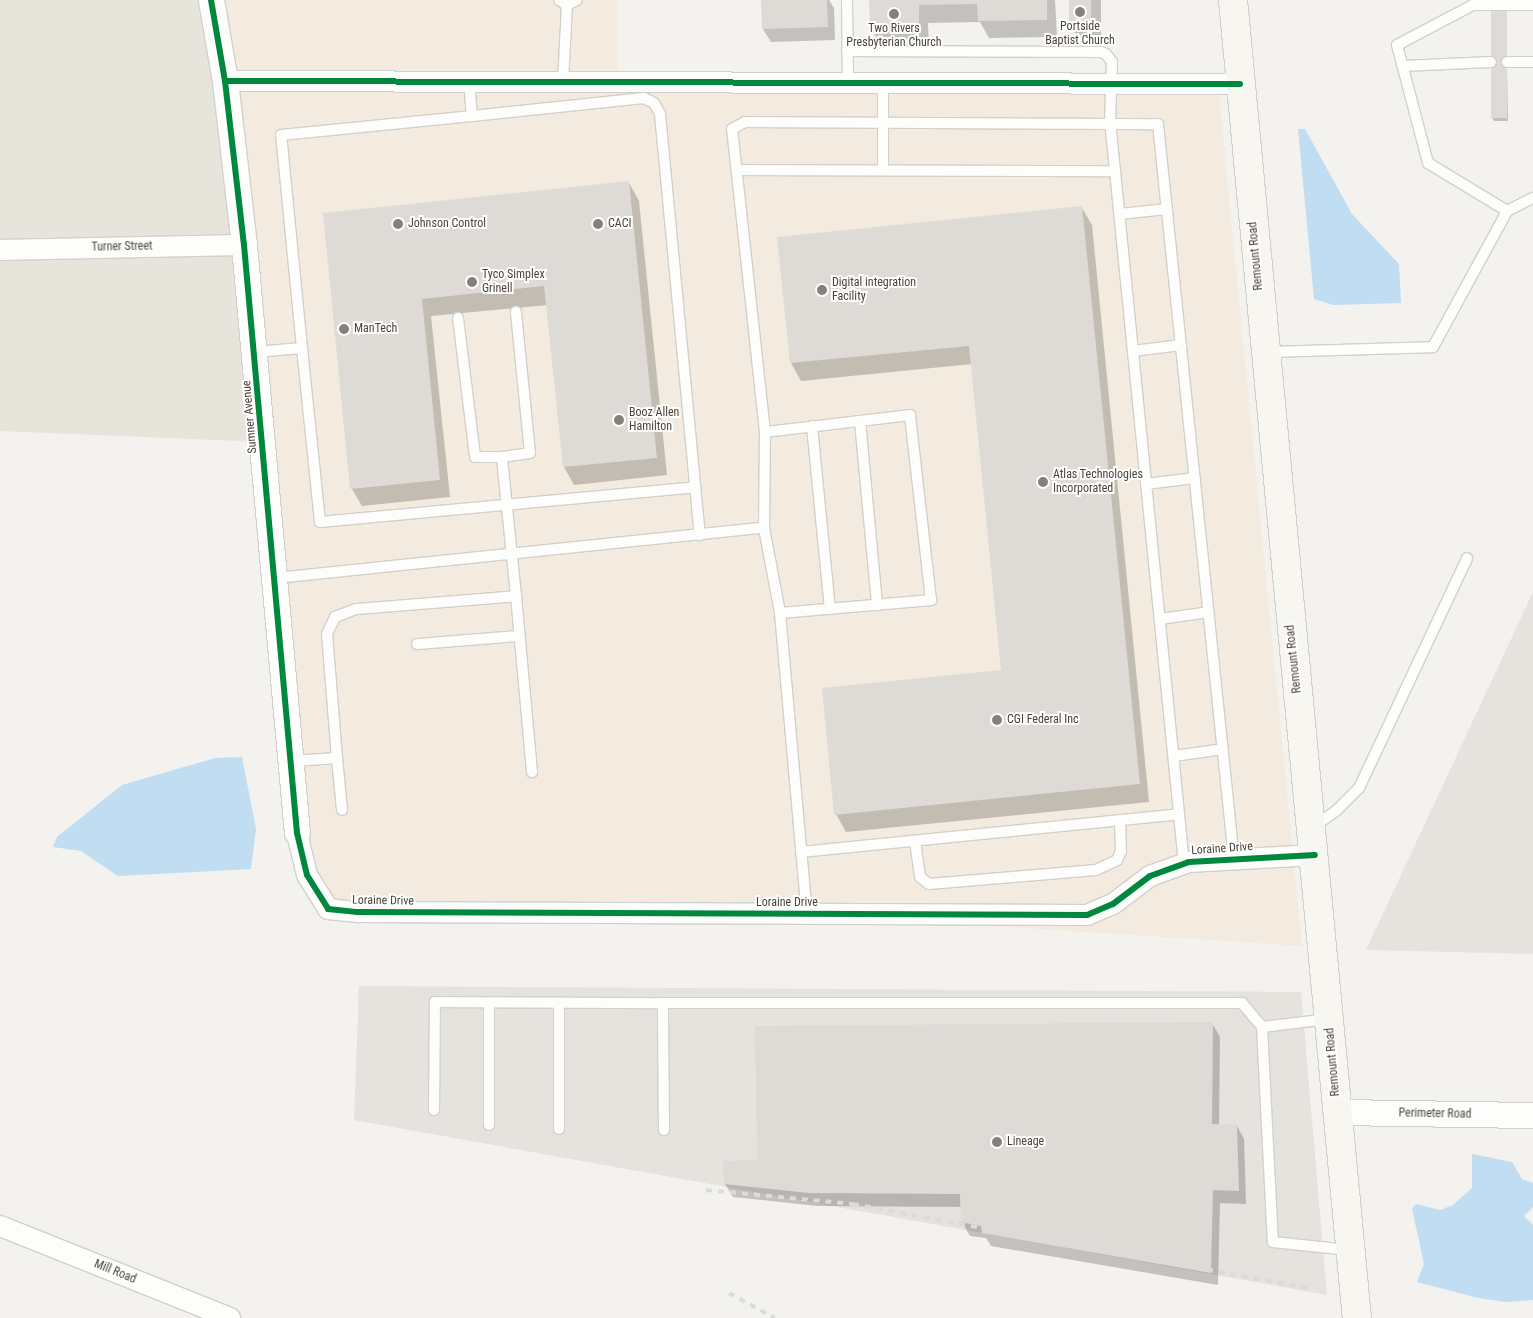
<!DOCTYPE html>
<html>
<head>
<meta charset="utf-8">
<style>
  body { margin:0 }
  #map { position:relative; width:1533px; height:1318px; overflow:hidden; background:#f4f2ee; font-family:"Roboto Condensed",sans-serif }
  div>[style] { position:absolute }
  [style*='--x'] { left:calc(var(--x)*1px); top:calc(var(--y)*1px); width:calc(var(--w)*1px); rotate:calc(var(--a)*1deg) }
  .residential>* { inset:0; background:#e7e4dc }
  .commercial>* { inset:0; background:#f3ebdf }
  .industrial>* { inset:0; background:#e6e2de }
  .water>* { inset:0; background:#c0ddf1 }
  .shadow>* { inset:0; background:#0003 }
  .building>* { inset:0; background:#dedbd6 }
  .roads { filter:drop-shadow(1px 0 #d2d0cb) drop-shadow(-1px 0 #d2d0cb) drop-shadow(0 1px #d2d0cb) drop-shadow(0 -1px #d2d0cb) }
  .service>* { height:10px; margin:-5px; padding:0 5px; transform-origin:5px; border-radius:5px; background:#fdfdfc }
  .minor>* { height:20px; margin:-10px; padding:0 10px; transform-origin:10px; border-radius:10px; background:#fdfdfc }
  .tertiary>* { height:25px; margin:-12.5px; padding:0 12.5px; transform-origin:12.5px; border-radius:12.5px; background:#fdfdfc }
  .secondary>* { height:28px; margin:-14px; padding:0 14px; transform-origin:14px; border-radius:14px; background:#f7f6f1 }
  .rail>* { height:4px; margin-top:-2px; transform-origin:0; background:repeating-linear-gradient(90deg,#dbdbda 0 6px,transparent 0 12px) }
  .cycleway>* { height:6px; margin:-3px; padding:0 3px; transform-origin:3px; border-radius:3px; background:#00873e }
  .dots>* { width:14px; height:14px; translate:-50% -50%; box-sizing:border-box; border:2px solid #fff; border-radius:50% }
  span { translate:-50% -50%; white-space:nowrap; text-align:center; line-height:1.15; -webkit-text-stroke:4px #fff; paint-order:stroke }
  .poi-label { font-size:12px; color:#4b4439 }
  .left { translate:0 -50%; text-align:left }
  .street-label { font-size:12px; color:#4b4439 }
</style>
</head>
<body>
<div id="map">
  <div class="residential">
    <div style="clip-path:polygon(0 0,211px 0,263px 442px,0 431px)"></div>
  </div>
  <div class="commercial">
    <div style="clip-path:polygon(211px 0,618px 0,617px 82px,1218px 84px,1302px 946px,807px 914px,328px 909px,307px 875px)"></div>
  </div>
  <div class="industrial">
    <div style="clip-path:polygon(1533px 592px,1533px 954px,1366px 950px)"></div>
    <div style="clip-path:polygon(359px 986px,1301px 992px,1327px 1295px,354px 1120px)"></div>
  </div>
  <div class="water">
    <div style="clip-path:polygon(1298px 129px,1305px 129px,1352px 214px,1399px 264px,1401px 303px,1333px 305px,1314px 299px)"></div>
    <div style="clip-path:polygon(242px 757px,256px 829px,251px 869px,118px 876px,81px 851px,53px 847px,57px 837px,122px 785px,215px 758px)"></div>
    <div style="clip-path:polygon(1472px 1154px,1512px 1162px,1522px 1179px,1533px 1183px,1533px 1207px,1524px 1216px,1533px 1225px,1533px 1300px,1506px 1302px,1478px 1298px,1417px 1282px,1424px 1264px,1412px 1209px,1416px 1204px,1440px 1210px,1453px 1205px,1472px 1188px)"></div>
  </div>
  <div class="shadow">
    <div style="clip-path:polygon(762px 0,829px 0,834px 8px,835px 40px,771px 42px,763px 29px)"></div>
    <div style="clip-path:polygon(871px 0,1055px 0,1057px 37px,989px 38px,980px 22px,928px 23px,929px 46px,881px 46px,871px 28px)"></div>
    <div style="clip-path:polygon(1070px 0,1101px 0,1101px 42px,1080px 42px,1070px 24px)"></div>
    <div style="clip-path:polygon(1506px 11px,1508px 121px,1494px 121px,1492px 118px)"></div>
    <div style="clip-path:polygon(629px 183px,639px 201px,667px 475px,574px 485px,564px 467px,548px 305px,431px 316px,450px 497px,362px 506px,352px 489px,324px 214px)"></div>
    <div style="clip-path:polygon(1082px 208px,1092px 225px,1149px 802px,846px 832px,836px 814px,1003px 672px,972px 364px,801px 381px,791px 363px,779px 238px)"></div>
    <div style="clip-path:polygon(1212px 1023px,1220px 1037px,1219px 1126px,1237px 1126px,1244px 1139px,1246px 1204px,1220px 1203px,1218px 1285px,991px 1246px,986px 1238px,970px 1236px,962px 1222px,962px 1207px,817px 1206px,733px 1197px,725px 1184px,758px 1162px)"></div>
  </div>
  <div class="building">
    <div style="clip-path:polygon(761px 0,827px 0,828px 27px,762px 29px)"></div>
    <div style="clip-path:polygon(869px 0,1047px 0,1047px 20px,978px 21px,977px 4px,919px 5px,919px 28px,870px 29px)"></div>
    <div style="clip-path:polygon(1069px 0,1091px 0,1091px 25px,1069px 25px)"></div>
    <div style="clip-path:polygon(1491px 10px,1507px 10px,1507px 118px,1491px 118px)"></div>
    <div style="clip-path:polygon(629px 181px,657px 458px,563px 467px,544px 286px,422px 299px,440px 480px,350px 489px,323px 213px)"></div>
    <div style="clip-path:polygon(1082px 206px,1140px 784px,834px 815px,822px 688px,1001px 670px,969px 346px,790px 363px,777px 237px)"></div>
    <div style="clip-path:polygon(1213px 1022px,1212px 1124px,1237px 1125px,1239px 1191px,1213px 1190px,1211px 1273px,982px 1233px,981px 1226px,961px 1222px,960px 1194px,809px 1193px,724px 1184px,723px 1161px,757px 1160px,755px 1026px)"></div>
  </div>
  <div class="roads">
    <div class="service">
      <div style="--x:559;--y:0;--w:9;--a:32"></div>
      <div style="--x:567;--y:5;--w:77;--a:93"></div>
      <div style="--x:847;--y:0;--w:83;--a:89.3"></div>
      <div style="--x:567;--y:5;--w:11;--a:-27"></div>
      <div style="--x:847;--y:51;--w:254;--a:0.2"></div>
      <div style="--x:1101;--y:52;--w:5;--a:22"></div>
      <div style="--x:1106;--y:54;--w:10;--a:53"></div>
      <div style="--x:1112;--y:62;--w:59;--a:91.9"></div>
      <div style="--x:1110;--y:121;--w:696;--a:84.31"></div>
      <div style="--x:1507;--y:62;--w:26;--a:0"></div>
      <div style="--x:1403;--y:66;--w:88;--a:-2.6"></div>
      <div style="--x:883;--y:83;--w:87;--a:90"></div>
      <div style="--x:472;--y:116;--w:173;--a:-6"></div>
      <div style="--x:644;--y:98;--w:11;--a:27"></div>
      <div style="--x:654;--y:103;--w:13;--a:61"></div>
      <div style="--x:660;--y:114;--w:423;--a:84.6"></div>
      <div style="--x:737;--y:170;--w:378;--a:0.2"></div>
      <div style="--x:1507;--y:211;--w:92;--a:-148.7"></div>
      <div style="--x:1428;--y:163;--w:122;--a:-104.7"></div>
      <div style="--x:1397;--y:45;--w:86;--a:-27.8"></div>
      <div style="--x:1473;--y:5;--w:60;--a:0"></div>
      <div style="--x:1120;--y:214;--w:47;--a:-6.1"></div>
      <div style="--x:458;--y:318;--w:140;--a:83"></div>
      <div style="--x:475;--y:457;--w:27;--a:0"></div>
      <div style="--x:302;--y:348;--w:175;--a:84.1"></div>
      <div style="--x:320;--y:522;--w:377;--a:-5.3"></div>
      <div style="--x:1133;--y:351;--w:48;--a:-7.1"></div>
      <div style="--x:255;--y:352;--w:47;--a:-4.9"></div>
      <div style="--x:302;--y:348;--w:214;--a:-95.6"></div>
      <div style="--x:281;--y:135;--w:192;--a:-5.7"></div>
      <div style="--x:472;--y:116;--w:34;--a:-95"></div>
      <div style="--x:1266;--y:352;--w:167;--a:-1.7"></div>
      <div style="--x:1433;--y:347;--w:155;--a:-61.4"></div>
      <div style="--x:1507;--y:211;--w:29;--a:-27"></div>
      <div style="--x:860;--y:421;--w:185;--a:84.7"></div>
      <div style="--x:812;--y:426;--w:184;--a:84.4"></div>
      <div style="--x:765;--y:432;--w:305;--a:-96.2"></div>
      <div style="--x:732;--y:129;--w:15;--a:-28"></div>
      <div style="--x:745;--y:122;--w:413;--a:0.3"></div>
      <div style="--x:1158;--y:124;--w:739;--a:84.1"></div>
      <div style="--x:1146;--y:484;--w:49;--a:-7"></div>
      <div style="--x:276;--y:578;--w:491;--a:-5.9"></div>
      <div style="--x:764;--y:528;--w:86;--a:79.3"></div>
      <div style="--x:780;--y:613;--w:152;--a:-4.9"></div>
      <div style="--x:931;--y:600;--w:186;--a:-96.5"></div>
      <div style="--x:910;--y:415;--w:146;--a:173.3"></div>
      <div style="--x:765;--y:432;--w:96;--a:90.6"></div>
      <div style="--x:516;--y:596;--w:177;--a:84.8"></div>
      <div style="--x:780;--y:613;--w:302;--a:84.9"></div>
      <div style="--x:1160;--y:619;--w:49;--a:-8.1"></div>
      <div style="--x:417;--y:644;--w:102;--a:-4.5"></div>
      <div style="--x:1174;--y:756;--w:49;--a:-8.1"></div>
      <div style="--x:337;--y:758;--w:124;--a:-94.6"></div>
      <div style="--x:327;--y:634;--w:19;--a:-65"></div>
      <div style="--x:335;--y:617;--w:22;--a:-21"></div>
      <div style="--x:356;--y:609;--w:161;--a:-4.6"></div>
      <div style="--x:516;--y:596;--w:140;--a:-95.8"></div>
      <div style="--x:502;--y:457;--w:28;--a:-8"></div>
      <div style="--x:530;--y:453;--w:142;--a:-95.7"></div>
      <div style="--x:292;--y:761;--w:45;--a:-3.8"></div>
      <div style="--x:337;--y:758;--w:52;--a:84.5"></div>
      <div style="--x:1313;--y:827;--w:29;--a:-35"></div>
      <div style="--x:1337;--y:810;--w:31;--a:-45"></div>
      <div style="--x:1359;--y:788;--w:254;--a:-64.8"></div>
      <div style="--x:915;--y:841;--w:36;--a:82"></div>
      <div style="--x:920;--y:877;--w:11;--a:38"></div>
      <div style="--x:929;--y:884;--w:168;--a:-4.8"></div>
      <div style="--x:1096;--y:870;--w:23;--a:-25"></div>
      <div style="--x:1117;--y:860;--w:10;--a:-66"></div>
      <div style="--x:1121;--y:851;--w:31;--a:-92"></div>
      <div style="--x:801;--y:852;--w:380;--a:-5.7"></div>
      <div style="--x:1179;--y:814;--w:50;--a:84.3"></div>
      <div style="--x:1329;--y:1019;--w:67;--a:173.2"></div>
      <div style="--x:1262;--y:1027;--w:215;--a:87.1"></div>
      <div style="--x:1273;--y:1242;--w:76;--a:6"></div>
      <div style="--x:434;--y:1110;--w:108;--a:-89.5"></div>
      <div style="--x:435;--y:1002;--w:228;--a:0.3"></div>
      <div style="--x:489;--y:1125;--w:122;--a:-90"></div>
      <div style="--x:559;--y:1129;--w:126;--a:-90"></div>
      <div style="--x:664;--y:1130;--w:127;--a:-90.5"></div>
      <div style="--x:663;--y:1003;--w:579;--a:0"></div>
      <div style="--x:1242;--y:1003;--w:31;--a:50"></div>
    </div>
    <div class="minor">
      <div style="--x:225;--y:81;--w:1015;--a:0.17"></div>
      <div style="--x:0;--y:250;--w:244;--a:-1.2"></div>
      <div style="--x:297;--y:833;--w:43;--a:76.6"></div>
      <div style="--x:307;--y:875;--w:40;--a:58"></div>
      <div style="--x:328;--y:909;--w:30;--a:6"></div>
      <div style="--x:358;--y:912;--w:729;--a:0.24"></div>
      <div style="--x:1087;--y:915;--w:28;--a:-23"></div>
      <div style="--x:1113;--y:904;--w:46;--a:-37.1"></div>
      <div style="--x:1150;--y:876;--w:41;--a:-19.7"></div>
      <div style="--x:1189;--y:862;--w:126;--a:-3.2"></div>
      <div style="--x:0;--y:1226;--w:248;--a:21.8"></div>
    </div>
    <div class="tertiary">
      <div style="--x:211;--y:0;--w:82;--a:80.2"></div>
      <div style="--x:225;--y:81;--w:165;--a:83.4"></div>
      <div style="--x:244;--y:245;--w:590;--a:84.85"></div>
      <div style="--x:1338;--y:1112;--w:195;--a:0.9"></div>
    </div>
    <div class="secondary">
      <div style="--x:1233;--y:0;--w:1324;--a:84.63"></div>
    </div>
  </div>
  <div class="rail">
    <div style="--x:706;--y:1190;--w:148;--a:5.4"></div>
    <div style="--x:853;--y:1204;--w:468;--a:10.5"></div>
    <div style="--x:729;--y:1293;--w:52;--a:28.5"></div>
  </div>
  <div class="cycleway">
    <div style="--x:211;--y:0;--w:82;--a:80.2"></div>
    <div style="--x:225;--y:81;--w:165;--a:83.4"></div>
    <div style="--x:244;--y:245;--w:590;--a:84.85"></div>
    <div style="--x:297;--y:833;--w:43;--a:76.6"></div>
    <div style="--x:307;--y:875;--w:40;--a:58"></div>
    <div style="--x:328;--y:909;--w:30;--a:6"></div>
    <div style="--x:358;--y:912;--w:729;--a:0.24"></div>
    <div style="--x:1087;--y:915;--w:28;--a:-23"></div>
    <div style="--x:1113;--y:904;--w:46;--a:-37.1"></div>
    <div style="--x:1150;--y:876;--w:41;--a:-19.7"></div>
    <div style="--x:1189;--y:862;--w:126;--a:-3.2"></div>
    <div style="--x:225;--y:81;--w:1015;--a:0.17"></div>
  </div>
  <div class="dots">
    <div style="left:1080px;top:12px;background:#868178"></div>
    <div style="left:894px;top:14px;background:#868178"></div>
    <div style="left:398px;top:224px;background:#868178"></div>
    <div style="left:598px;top:224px;background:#868178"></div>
    <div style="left:472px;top:282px;background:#868178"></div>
    <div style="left:822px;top:290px;background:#868178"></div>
    <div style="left:344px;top:329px;background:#868178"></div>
    <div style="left:619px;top:420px;background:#868178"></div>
    <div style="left:1043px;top:482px;background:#868178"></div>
    <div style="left:997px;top:720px;background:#868178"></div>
    <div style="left:997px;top:1142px;background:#868178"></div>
  </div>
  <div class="poi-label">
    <span style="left:1080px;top:34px">Portside<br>Baptist Church</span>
    <span style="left:894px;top:36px">Two Rivers<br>Presbyterian Church</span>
    <span class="left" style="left:408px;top:224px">Johnson Control</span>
    <span class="left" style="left:608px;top:224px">CACI</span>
    <span class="left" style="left:482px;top:282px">Tyco Simplex<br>Grinell</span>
    <span class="left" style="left:832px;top:290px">Digital integration<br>Facility</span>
    <span class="left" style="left:354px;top:329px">ManTech</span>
    <span class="left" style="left:629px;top:420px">Booz Allen<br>Hamilton</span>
    <span class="left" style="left:1053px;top:482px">Atlas Technologies<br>Incorporated</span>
    <span class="left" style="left:1007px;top:720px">CGI Federal Inc</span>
    <span class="left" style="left:1007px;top:1142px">Lineage</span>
  </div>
  <div class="street-label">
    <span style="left:122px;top:247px;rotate:-1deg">Turner Street</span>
    <span style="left:1256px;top:256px;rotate:-95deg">Remount Road</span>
    <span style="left:250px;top:417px;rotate:-95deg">Sumner Avenue</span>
    <span style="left:1294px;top:659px;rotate:-96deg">Remount Road</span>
    <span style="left:1222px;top:849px;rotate:-4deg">Loraine Drive</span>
    <span style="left:383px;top:901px;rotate:1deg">Loraine Drive</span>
    <span style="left:787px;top:903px">Loraine Drive</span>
    <span style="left:1333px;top:1062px;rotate:-95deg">Remount Road</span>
    <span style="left:1435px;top:1114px;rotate:1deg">Perimeter Road</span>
    <span style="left:115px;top:1272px;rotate:22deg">Mill Road</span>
  </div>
</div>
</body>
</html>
